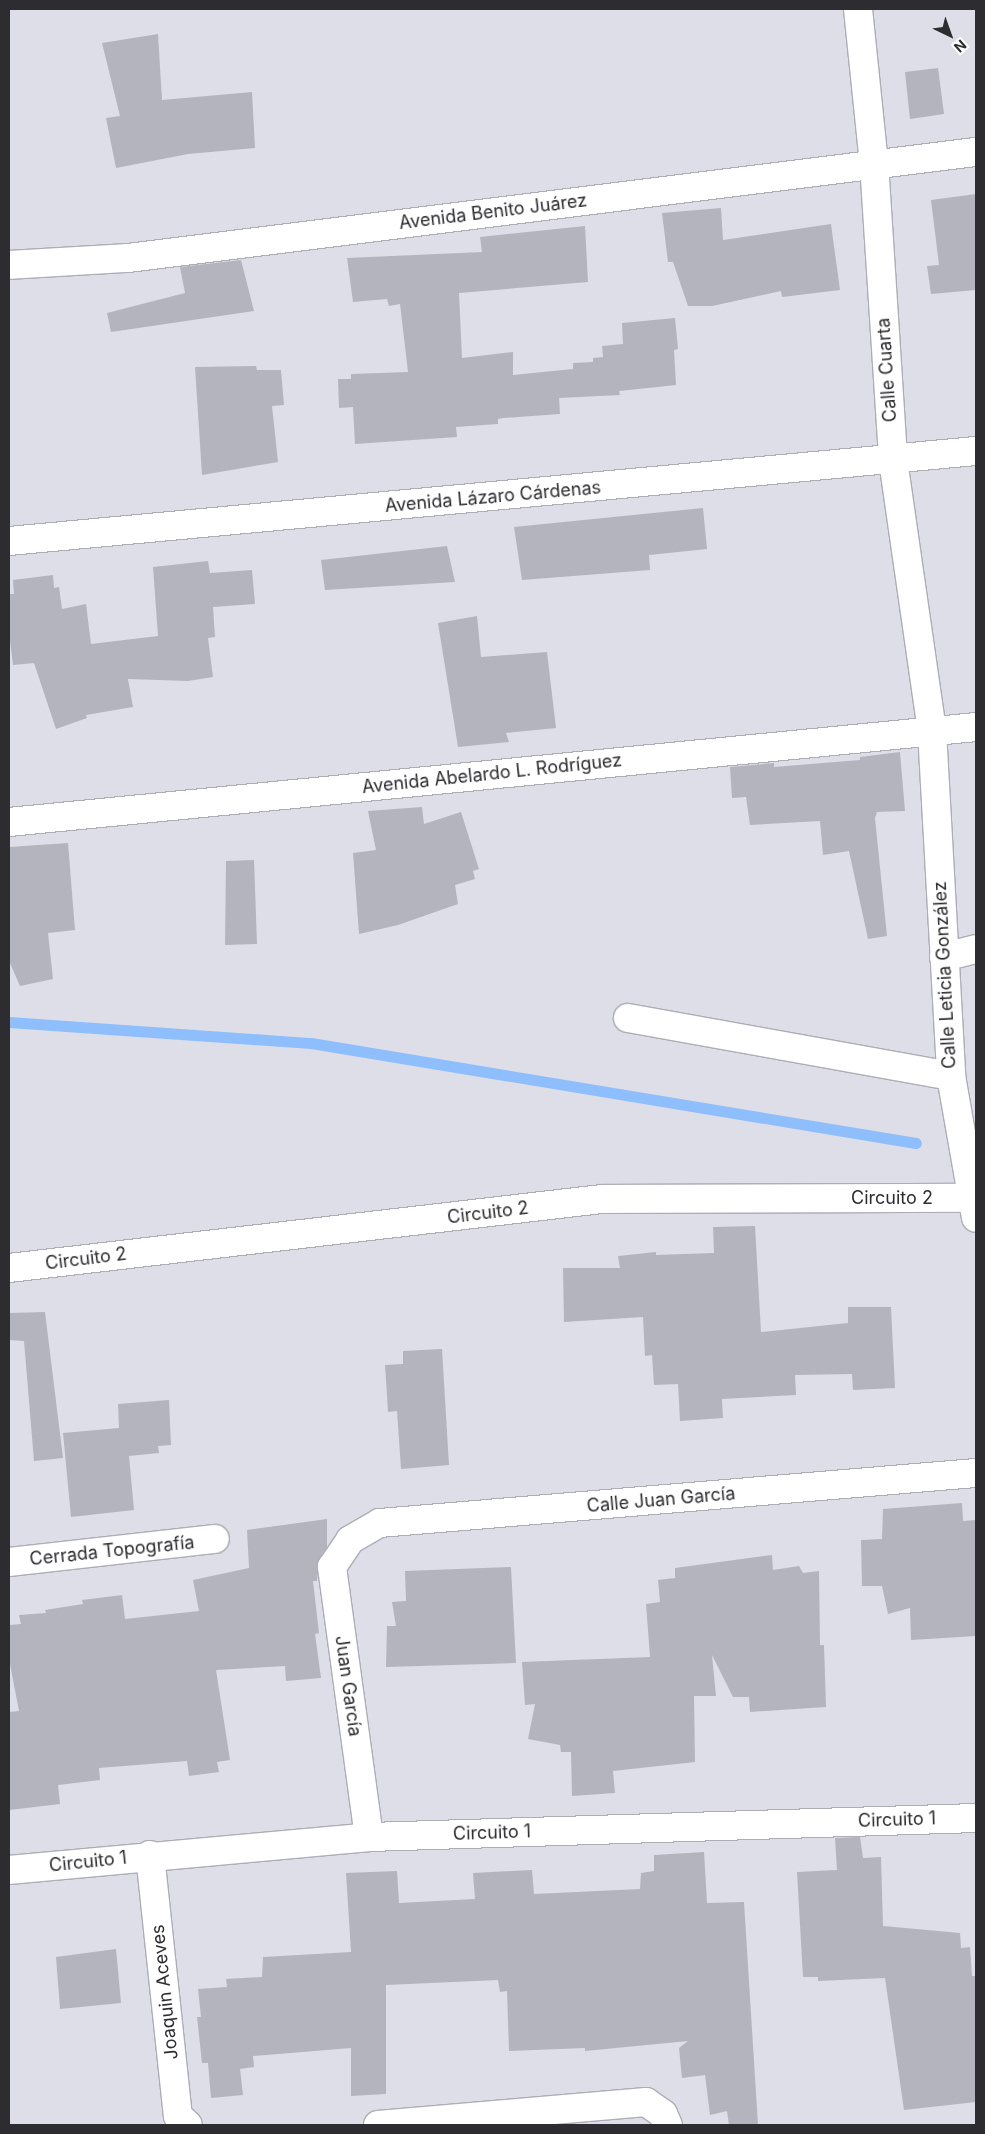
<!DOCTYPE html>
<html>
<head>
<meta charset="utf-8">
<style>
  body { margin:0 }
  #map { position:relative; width:985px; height:2134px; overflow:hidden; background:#dddee8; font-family:Inter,sans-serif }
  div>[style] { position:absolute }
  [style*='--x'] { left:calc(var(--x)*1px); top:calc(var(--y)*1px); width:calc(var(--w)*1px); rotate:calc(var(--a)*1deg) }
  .stream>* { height:11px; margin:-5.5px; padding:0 5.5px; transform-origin:5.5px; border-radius:5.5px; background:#8ebffc }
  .building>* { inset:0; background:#b4b4be }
  .roads { filter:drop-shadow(1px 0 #acadb7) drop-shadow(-1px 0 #acadb7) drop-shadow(0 1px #acadb7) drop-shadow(0 -1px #acadb7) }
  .minor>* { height:28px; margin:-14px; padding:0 14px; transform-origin:14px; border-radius:14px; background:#fff }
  span { translate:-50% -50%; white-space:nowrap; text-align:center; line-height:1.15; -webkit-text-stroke:4.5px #fff; paint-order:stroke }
  .street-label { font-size:18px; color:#2d2d31 }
  .frame { position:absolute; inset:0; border:10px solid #2d2d31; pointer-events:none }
  .north { position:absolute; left:925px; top:10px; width:50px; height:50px; -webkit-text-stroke:4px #fff; paint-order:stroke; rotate:138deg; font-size:14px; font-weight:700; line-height:20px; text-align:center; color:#2d2d31 }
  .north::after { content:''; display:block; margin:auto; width:18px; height:22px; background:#2d2d31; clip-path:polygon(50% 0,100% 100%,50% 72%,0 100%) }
</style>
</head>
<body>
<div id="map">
  <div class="stream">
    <div style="--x:9;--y:1022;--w:303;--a:4"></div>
    <div style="--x:311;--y:1043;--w:613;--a:9.39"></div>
  </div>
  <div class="building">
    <div style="clip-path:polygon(158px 34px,162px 100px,252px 92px,255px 148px,188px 154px,116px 168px,106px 118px,120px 116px,102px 43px)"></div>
    <div style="clip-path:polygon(938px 68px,944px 114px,910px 119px,905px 72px)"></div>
    <div style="clip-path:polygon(976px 194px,976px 290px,931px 294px,927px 266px,939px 265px,931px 200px)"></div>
    <div style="clip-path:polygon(721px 208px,723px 240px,831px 224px,840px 290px,782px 297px,781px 291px,712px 306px,688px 306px,673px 262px,668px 262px,662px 213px)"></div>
    <div style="clip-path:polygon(585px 226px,588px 282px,459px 293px,462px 358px,513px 352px,513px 375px,573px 369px,573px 363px,593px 362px,593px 358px,603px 357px,602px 346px,623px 344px,622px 323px,675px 318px,678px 349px,674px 350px,676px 385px,619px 391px,620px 395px,559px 398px,560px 414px,503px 418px,498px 419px,498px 424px,456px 427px,457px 437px,355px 444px,353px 407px,339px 408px,338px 379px,351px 379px,351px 374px,408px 372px,400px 304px,389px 306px,387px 299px,353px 302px,347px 258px,482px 252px,480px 237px)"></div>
    <div style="clip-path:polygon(241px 260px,254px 311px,111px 332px,107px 313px,185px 293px,180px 267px)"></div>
    <div style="clip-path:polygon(256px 366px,257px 370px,281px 370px,284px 405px,272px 406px,278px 462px,202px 475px,195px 367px)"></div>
    <div style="clip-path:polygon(703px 508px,707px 549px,649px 555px,650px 570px,522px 580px,514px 527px)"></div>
    <div style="clip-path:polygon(447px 546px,455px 582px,325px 590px,321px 560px)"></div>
    <div style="clip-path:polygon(208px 561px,210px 573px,252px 570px,255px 604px,213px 607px,215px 637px,208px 638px,213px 677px,188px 681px,128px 679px,133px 707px,86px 715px,87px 718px,56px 729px,34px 663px,13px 665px,9px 632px,9px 594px,14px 594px,13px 580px,53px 575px,54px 588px,59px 587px,62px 609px,86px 604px,91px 644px,158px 636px,153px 567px)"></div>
    <div style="clip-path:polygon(477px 616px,481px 657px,547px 652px,556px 728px,506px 733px,509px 742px,458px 747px,438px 623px)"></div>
    <div style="clip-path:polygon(900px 752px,905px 811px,877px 812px,875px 818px,887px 936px,868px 939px,849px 851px,823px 855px,820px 821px,750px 825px,746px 797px,732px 798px,730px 767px,774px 763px,774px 767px,860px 760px,860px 757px)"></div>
    <div style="clip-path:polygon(422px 807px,424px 824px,461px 812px,479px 869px,473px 871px,475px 879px,455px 885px,458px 904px,398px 925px,359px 934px,353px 853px,376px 850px,368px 811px)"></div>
    <div style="clip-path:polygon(68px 843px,75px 930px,48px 933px,53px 979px,20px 986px,9px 961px,9px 847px)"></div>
    <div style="clip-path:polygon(254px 860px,257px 944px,225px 945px,226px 861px)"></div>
    <div style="clip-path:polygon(755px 1226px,761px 1332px,848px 1323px,848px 1307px,891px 1307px,895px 1388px,853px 1390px,852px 1374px,795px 1375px,796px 1395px,722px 1399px,723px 1418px,680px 1421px,678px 1384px,654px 1385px,652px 1355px,645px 1356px,643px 1317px,564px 1322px,563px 1268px,620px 1268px,618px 1256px,656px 1252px,656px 1255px,714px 1253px,713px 1227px)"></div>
    <div style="clip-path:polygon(45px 1312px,63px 1458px,34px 1461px,24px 1341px,9px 1340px,9px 1313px)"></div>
    <div style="clip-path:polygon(442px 1349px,449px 1465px,401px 1469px,397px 1411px,388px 1412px,385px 1365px,403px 1364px,403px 1351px)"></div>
    <div style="clip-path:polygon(169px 1400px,171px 1445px,158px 1446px,159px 1453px,129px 1456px,134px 1510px,71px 1517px,63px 1433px,119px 1428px,118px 1404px)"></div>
    <div style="clip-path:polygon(962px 1503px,963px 1521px,976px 1520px,976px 1636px,911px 1640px,910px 1608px,888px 1614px,882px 1586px,862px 1586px,861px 1540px,882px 1539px,883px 1509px)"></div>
    <div style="clip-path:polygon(327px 1519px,327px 1547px,319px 1559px,317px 1581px,313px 1581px,319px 1633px,315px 1634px,321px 1678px,286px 1681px,285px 1666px,216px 1670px,230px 1760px,217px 1762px,219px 1772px,189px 1776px,187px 1761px,99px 1768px,100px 1780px,58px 1785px,60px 1804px,9px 1810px,9px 1712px,19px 1711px,9px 1659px,9px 1625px,21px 1624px,19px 1615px,46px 1613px,45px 1610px,83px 1604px,82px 1600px,122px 1595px,125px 1619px,199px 1611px,193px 1580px,249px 1568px,247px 1530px)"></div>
    <div style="clip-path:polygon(772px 1555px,773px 1570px,799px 1566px,803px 1573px,819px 1571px,820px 1645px,824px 1645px,826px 1707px,750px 1712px,749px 1697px,733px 1697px,712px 1655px,716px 1696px,694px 1696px,695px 1762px,613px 1771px,615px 1793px,572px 1796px,571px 1752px,561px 1752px,560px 1745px,528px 1739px,535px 1704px,525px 1705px,522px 1662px,650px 1657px,646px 1604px,660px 1602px,658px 1580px,675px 1578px,675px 1568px)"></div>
    <div style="clip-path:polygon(511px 1567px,516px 1663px,386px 1667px,387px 1626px,396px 1626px,392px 1602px,406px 1601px,405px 1571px)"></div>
    <div style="clip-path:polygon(860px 1837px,863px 1858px,881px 1857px,883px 1926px,960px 1933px,961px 1948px,970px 1947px,972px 1976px,976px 1976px,976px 2102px,904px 2110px,885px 1978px,818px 1981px,818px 1977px,803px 1977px,797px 1872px,837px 1870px,835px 1838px)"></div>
    <div style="clip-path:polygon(704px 1852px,707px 1903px,744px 1902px,758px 2125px,729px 2125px,727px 2111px,710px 2115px,705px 2075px,682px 2078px,679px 2048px,688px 2041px,585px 2051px,585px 2048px,509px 2051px,507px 1991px,500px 1992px,498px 1980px,386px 1985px,386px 2094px,351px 2096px,351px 2048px,253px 2056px,254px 2067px,240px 2069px,243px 2095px,211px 2098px,208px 2063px,202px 2063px,197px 2017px,201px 2017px,198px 1989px,227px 1987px,226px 1979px,262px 1977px,263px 1957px,351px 1952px,346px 1873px,397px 1871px,399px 1903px,475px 1899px,473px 1873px,532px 1870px,534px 1894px,640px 1889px,641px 1873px,654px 1871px,654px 1855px)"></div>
    <div style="clip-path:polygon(116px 1949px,121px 2003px,60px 2009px,56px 1957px)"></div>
  </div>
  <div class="roads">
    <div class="minor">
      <div style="--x:858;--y:9;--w:155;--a:84.1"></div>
      <div style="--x:874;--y:163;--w:298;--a:86.3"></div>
      <div style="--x:893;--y:460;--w:274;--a:81.8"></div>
      <div style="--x:932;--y:731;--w:346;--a:86.8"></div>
      <div style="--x:951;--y:1076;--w:144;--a:80"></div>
      <div style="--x:9;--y:265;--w:119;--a:-3.4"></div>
      <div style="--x:128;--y:258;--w:855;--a:-7.13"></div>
      <div style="--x:9;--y:541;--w:971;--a:-5.32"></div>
      <div style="--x:9;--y:822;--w:972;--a:-5.61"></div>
      <div style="--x:944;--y:957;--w:33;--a:-14"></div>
      <div style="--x:628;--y:1018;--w:328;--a:10.2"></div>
      <div style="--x:9;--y:1268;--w:597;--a:-6.64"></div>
      <div style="--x:602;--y:1199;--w:368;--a:-0.2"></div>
      <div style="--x:9;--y:1562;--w:207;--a:-6.4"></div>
      <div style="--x:369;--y:1837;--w:273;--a:-97.8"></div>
      <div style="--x:332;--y:1567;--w:32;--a:-56"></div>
      <div style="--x:350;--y:1540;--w:34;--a:-30"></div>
      <div style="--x:380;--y:1523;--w:598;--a:-4.8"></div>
      <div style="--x:150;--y:1855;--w:262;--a:83.9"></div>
      <div style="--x:178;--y:2116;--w:13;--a:42"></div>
      <div style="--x:9;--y:1870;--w:362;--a:-5.2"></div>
      <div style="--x:369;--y:1837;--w:607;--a:-1.79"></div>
      <div style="--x:378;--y:2125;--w:269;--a:-4.9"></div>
      <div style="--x:646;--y:2102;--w:21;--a:35"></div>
      <div style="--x:663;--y:2114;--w:12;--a:66"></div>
    </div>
  </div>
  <div class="street-label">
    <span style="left:493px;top:212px;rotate:-7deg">Avenida Benito Juárez</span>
    <span style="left:887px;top:370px;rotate:-94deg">Calle Cuarta</span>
    <span style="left:493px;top:497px;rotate:-5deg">Avenida Lázaro Cárdenas</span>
    <span style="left:492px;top:774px;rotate:-6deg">Avenida Abelardo L. Rodríguez</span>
    <span style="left:945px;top:975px;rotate:-93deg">Calle Leticia González</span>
    <span style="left:892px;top:1198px">Circuito 2</span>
    <span style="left:488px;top:1213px;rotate:-7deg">Circuito 2</span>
    <span style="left:86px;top:1259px;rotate:-7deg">Circuito 2</span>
    <span style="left:661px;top:1500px;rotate:-5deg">Calle Juan García</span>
    <span style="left:112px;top:1551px;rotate:-6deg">Cerrada Topografía</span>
    <span style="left:348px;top:1686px;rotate:82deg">Juan García</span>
    <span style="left:897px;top:1820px;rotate:-2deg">Circuito 1</span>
    <span style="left:492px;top:1833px;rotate:-2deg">Circuito 1</span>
    <span style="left:88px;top:1862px;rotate:-6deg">Circuito 1</span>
    <span style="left:165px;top:1992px;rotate:-96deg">Joaquin Aceves</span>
  </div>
  <div class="frame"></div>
  <div class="north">N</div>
</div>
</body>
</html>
